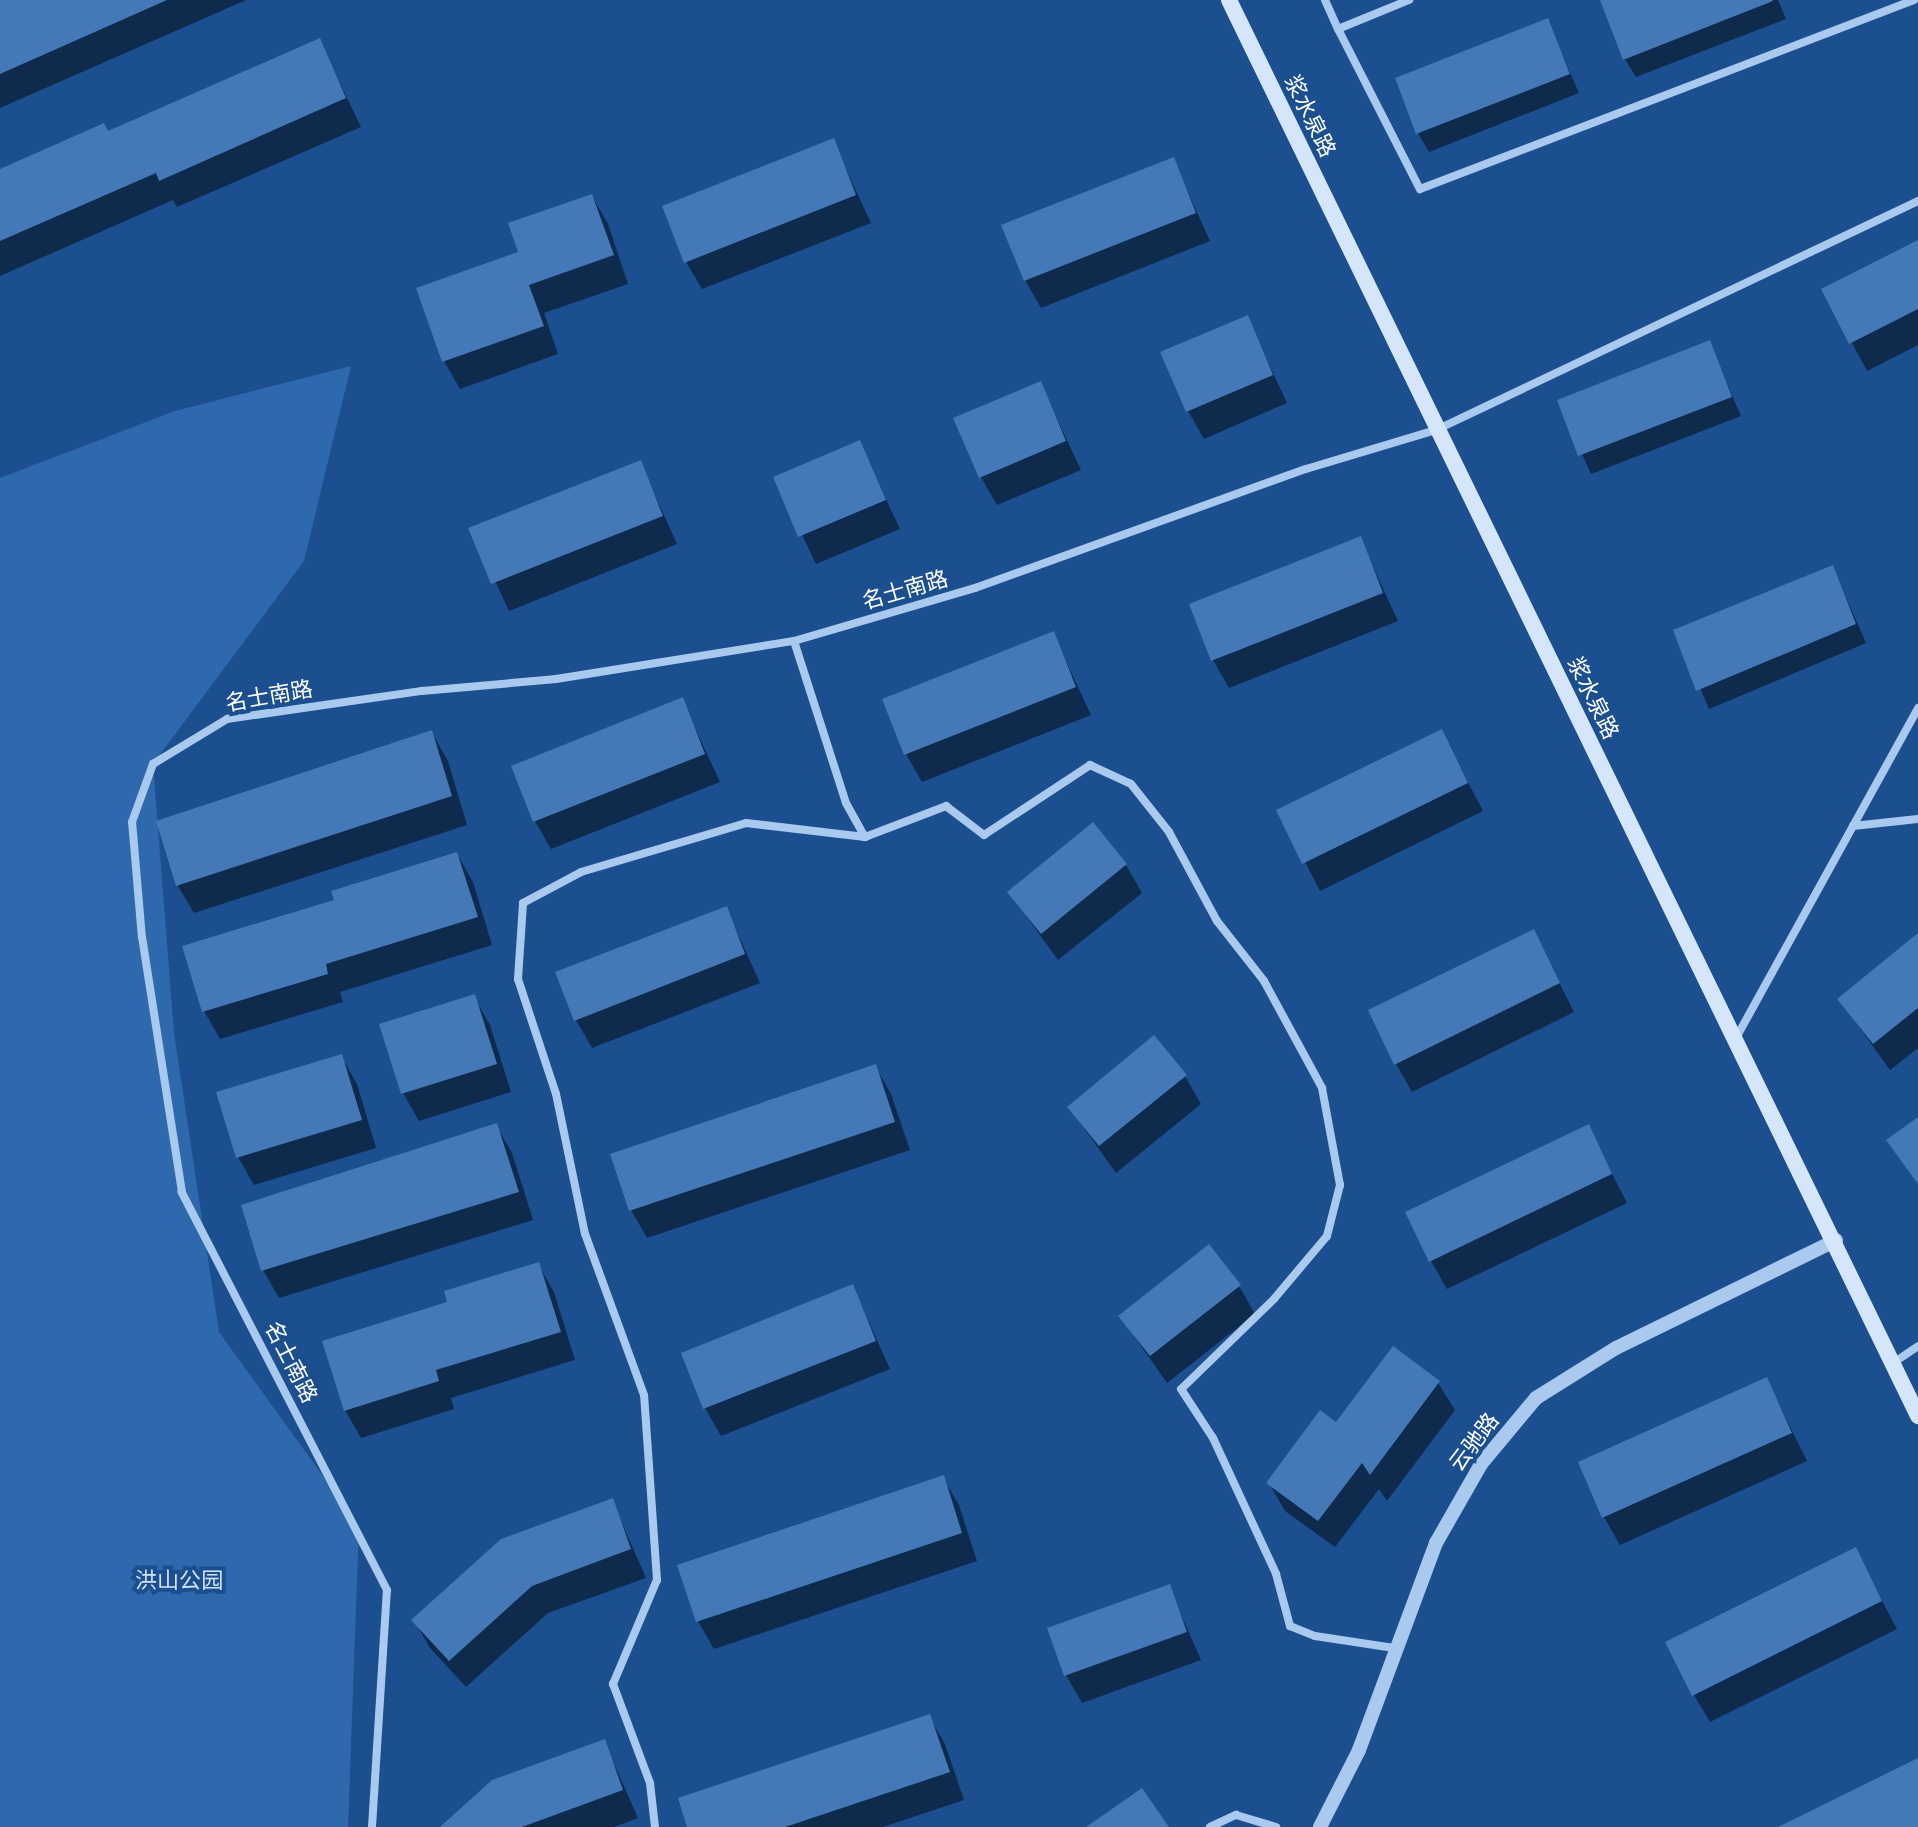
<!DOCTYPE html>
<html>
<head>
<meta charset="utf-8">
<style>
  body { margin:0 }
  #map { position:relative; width:1918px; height:1827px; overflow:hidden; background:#1b4f8f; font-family:"PT Sans Narrow","Noto Sans SC",sans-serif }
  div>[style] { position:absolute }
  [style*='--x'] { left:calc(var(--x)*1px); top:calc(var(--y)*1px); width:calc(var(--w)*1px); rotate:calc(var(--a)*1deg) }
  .green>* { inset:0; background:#2e69ad }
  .shadow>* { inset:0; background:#0007 }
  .building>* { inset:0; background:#4478b7 }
  .minor>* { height:8px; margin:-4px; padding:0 4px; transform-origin:4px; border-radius:4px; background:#a9c9ee }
  .tertiary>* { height:14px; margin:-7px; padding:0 7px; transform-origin:7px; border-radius:7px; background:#a9c9ee }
  .secondary>* { height:16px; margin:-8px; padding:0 8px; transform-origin:8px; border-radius:8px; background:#d6e6fa }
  span { translate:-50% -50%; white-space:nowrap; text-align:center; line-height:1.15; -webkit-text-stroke:8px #1b4f8f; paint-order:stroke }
  .street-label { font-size:22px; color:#fff }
  .park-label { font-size:22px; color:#cfe3fa }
</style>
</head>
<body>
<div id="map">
  <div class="green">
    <div style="clip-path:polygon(351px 366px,304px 561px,153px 764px,174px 1033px,219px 1332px,359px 1526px,348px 1827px,0 1827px,0 478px,175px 411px)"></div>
  </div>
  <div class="shadow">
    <div style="clip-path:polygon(9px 0,246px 0,0 108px,0 4px)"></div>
    <div style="clip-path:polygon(1616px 0,1778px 0,1786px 19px,1636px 77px,1625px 59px)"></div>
    <div style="clip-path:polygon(1547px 20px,1579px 93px,1429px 152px,1418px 133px)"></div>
    <div style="clip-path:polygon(319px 40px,361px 127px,177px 207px,173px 200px,0 276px,0 171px,108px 133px)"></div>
    <div style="clip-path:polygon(833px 141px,871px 223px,702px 289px,686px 262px)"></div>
    <div style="clip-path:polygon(1173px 159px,1210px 241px,1041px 308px,1025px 280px)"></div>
    <div style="clip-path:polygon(592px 196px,608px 224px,628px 284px,544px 313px,558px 354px,460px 389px,444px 361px,521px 254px)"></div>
    <div style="clip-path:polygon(1918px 242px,1918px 345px,1867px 371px,1824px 290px)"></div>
    <div style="clip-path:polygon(1247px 317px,1287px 403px,1204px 439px,1188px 411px)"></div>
    <div style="clip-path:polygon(1709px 343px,1741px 416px,1591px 474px,1559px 402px)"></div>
    <div style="clip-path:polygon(1040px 383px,1081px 470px,997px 505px,981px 477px)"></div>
    <div style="clip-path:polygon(859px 442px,900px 529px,816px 564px,775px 478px)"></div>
    <div style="clip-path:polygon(640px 462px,677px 544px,509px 611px,471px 529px)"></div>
    <div style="clip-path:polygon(1360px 539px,1398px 621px,1229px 688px,1213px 660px)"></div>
    <div style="clip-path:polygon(1833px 568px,1866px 643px,1709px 709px,1676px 631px)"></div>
    <div style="clip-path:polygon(1053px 633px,1091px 715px,922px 782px,906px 754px)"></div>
    <div style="clip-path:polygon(682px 700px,720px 782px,551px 849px,535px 821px)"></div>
    <div style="clip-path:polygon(1441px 731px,1483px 811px,1320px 891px,1279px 811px)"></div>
    <div style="clip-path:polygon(432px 733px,448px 761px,467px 825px,194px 913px,178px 886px,158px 822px)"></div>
    <div style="clip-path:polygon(457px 854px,473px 882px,492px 945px,340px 992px,343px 1002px,220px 1039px,204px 1011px,337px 901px)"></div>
    <div style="clip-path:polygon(1126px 865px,1142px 893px,1058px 960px,1009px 892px)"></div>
    <div style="clip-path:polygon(726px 908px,760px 983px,592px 1048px,576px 1020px)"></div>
    <div style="clip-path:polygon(1533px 931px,1574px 1012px,1412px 1092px,1396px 1064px)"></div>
    <div style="clip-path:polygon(1918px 936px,1918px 1048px,1890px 1070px,1839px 999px)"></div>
    <div style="clip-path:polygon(474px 997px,490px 1025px,511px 1092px,419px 1121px,403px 1093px)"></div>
    <div style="clip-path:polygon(341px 1056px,357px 1084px,376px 1148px,254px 1185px,238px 1157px)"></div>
    <div style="clip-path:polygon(875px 1066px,891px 1094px,910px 1150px,647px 1238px,631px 1210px)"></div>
    <div style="clip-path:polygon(1185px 1076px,1201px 1104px,1116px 1173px,1069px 1107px)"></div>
    <div style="clip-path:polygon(496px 1125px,512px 1153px,533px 1220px,279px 1298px,263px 1270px)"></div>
    <div style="clip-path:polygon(1588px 1127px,1627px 1203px,1447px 1289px,1431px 1261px)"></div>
    <div style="clip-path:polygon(538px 1264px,554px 1292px,575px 1360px,451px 1398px,454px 1409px,361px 1438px,345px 1410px,449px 1303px)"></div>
    <div style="clip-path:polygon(1239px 1286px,1255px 1314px,1167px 1383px,1120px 1316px)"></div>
    <div style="clip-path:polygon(853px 1287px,890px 1369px,721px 1436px,705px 1408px)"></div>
    <div style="clip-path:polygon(1767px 1380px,1807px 1461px,1620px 1545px,1604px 1517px)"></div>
    <div style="clip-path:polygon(1438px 1383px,1455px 1410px,1387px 1501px,1379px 1489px,1335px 1547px,1285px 1511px,1269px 1483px,1337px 1425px)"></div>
    <div style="clip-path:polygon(943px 1478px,959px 1505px,977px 1561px,714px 1649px,698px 1621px,680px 1566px)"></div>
    <div style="clip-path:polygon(612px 1500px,646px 1578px,548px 1613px,466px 1687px,430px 1648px,414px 1620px)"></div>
    <div style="clip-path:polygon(1855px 1550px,1897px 1629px,1710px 1722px,1694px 1695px)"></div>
    <div style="clip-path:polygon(1169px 1587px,1201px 1660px,1082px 1703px,1066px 1675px)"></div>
    <div style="clip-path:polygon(929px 1717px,945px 1744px,964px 1800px,883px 1827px,689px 1827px)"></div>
    <div style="clip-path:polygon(604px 1741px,638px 1818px,614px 1827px,443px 1827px)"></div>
  </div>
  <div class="building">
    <div style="clip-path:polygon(0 0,167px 0,0 74px)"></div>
    <div style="clip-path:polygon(1600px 0,1772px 0,1773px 1px,1623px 60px)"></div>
    <div style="clip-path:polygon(1548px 18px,1570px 74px,1416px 134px,1395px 78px)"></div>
    <div style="clip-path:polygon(320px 38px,346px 98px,159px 181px,156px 173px,0 241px,0 169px,104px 123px,108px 131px)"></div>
    <div style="clip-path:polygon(834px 138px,856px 195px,684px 263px,662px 206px)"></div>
    <div style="clip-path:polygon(1174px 157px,1196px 213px,1024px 281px,1001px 225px)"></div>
    <div style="clip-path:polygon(592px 194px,614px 255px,529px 285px,544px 326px,442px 362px,416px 288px,518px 252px,508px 223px)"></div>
    <div style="clip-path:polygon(1918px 240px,1918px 309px,1849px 344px,1821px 289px)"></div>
    <div style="clip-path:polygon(1248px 315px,1273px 375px,1186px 412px,1160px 352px)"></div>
    <div style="clip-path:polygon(1710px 340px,1732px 397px,1578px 456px,1557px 400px)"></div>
    <div style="clip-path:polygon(1041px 381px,1066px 441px,979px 478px,953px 418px)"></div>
    <div style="clip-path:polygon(860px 440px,886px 500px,798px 537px,773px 477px)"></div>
    <div style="clip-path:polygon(641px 460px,663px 516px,491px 584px,468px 528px)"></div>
    <div style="clip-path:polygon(1361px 536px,1383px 593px,1211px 661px,1189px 604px)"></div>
    <div style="clip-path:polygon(1833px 565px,1856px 624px,1696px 691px,1673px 630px)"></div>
    <div style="clip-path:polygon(1054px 631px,1076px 687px,904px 755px,882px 699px)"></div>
    <div style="clip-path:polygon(683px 697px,705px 754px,533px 822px,511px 766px)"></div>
    <div style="clip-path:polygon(1442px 729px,1468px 783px,1302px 864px,1276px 810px)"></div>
    <div style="clip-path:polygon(432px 730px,452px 796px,176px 886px,156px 821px)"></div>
    <div style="clip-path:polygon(1093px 822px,1127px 864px,1041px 934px,1007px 892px)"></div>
    <div style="clip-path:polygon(457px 852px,478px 917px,326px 964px,328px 974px,202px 1012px,182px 946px,334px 900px,331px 891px)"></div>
    <div style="clip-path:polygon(727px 906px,745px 954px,574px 1021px,555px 972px)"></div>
    <div style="clip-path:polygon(1534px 929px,1560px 983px,1394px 1065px,1368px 1010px)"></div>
    <div style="clip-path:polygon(1918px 933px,1918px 1008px,1873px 1044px,1837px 999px)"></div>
    <div style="clip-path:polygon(475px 994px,497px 1064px,401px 1094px,379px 1024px)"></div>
    <div style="clip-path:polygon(1154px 1035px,1187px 1075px,1099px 1146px,1067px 1107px)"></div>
    <div style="clip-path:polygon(342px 1054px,362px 1120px,236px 1158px,216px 1092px)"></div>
    <div style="clip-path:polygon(876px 1064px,895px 1122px,629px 1211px,610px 1154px)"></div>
    <div style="clip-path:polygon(1918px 1117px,1918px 1184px,1886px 1140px)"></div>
    <div style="clip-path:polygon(497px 1123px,519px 1192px,261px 1271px,241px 1205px)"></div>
    <div style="clip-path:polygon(1589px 1124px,1612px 1174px,1429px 1262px,1405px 1212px)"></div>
    <div style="clip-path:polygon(1209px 1244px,1241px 1285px,1150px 1356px,1118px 1316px)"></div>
    <div style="clip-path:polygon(539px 1262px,561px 1332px,436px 1370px,439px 1381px,344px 1411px,322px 1341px,447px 1302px,444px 1291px)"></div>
    <div style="clip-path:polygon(853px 1284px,876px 1341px,703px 1409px,681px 1353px)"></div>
    <div style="clip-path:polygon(1393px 1346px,1440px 1381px,1370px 1475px,1362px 1463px,1318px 1521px,1266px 1483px,1320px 1410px,1336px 1422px)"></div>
    <div style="clip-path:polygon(1767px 1377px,1792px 1433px,1602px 1518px,1578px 1462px)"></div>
    <div style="clip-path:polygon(944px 1475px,962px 1533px,696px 1622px,677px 1565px)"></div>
    <div style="clip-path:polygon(613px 1498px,631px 1549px,532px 1586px,449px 1661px,411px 1620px,501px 1539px)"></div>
    <div style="clip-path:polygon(1856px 1547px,1882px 1601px,1692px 1696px,1665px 1642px)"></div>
    <div style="clip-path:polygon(1170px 1584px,1187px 1632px,1064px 1676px,1047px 1628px)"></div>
    <div style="clip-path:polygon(930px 1714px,950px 1772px,785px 1827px,687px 1827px,678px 1798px)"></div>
    <div style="clip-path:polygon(605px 1739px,623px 1790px,522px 1827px,440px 1827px,492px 1780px)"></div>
    <div style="clip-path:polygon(1918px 1758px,1918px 1827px,1778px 1827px)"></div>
    <div style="clip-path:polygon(1142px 1788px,1169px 1827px,1086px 1827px)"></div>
  </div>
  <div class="minor">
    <div style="--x:1325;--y:0;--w:32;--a:66"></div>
    <div style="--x:1338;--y:29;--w:77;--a:-22.2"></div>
    <div style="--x:1338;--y:29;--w:180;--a:62.9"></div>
    <div style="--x:1420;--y:189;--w:529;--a:-20.94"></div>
    <div style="--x:794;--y:641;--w:170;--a:72.2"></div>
    <div style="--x:846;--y:803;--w:39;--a:61"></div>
    <div style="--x:865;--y:837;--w:87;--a:-20.9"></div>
    <div style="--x:946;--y:806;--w:48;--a:37.3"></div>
    <div style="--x:984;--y:835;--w:127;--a:-33.4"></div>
    <div style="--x:1090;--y:765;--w:45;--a:24.9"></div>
    <div style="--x:1131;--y:784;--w:61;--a:51.6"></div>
    <div style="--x:1169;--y:832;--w:101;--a:61.7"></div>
    <div style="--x:1217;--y:921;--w:76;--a:51.9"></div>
    <div style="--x:1264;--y:981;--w:122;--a:61.5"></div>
    <div style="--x:1322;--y:1088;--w:99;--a:79.5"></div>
    <div style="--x:1340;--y:1185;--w:53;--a:104.3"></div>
    <div style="--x:1327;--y:1236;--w:82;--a:130.1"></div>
    <div style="--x:1274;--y:1299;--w:129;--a:135.9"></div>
    <div style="--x:1181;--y:1389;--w:59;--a:56.9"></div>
    <div style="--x:1213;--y:1438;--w:150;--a:65.1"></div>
    <div style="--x:1276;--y:1574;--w:54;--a:74.9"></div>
    <div style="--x:1290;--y:1626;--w:27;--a:22"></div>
    <div style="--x:1315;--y:1636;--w:80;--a:8.6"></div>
    <div style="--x:1853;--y:826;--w:65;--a:-6.1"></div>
    <div style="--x:1736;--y:1038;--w:377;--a:-61.1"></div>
    <div style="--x:1893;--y:1363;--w:30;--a:-34"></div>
    <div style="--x:372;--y:1827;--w:237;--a:-86.4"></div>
    <div style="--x:387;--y:1590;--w:448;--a:-117.3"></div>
    <div style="--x:182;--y:1192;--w:257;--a:-98.9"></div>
    <div style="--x:142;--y:938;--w:116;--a:-94.9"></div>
    <div style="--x:132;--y:822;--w:62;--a:-70.1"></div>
    <div style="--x:153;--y:764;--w:87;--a:-31.3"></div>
    <div style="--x:227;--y:719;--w:197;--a:-8.2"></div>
    <div style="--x:422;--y:691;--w:135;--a:-5.1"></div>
    <div style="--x:556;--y:679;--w:241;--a:-9.1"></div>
    <div style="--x:794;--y:641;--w:189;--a:-16.3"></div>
    <div style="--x:975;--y:588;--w:352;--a:-19.8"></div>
    <div style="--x:1306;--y:469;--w:136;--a:-16.7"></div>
    <div style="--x:1436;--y:430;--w:534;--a:-25.41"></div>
    <div style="--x:655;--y:1827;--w:44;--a:-96.5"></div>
    <div style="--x:650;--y:1783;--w:106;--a:-110.5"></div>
    <div style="--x:613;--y:1684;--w:113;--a:-67.1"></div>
    <div style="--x:657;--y:1580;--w:185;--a:-94"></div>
    <div style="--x:644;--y:1395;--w:171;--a:-110.1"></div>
    <div style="--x:585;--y:1234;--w:143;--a:-101.7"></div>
    <div style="--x:556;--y:1094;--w:121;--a:-108.3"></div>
    <div style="--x:518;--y:979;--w:76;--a:-86.2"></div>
    <div style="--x:523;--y:903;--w:66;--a:-28.1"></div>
    <div style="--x:581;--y:872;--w:172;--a:-16.5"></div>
    <div style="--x:746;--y:823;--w:120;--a:6.7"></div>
    <div style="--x:1210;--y:1827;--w:29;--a:-25"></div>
    <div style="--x:1236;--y:1815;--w:42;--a:16.7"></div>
  </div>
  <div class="tertiary">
    <div style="--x:1320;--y:1827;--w:86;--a:-63.1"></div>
    <div style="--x:1359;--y:1750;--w:221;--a:-69.6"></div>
    <div style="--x:1436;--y:1543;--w:91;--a:-60.3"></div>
    <div style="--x:1481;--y:1464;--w:86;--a:-50.2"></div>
    <div style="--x:1536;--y:1398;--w:94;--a:-32"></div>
    <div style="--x:1616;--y:1348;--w:245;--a:-26.1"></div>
  </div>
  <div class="secondary">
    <div style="--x:1229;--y:0;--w:1575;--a:64.05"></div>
  </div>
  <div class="street-label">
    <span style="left:1310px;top:116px;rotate:64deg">浆水泉路</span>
    <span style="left:905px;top:590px;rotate:-16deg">名士南路</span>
    <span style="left:269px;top:696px;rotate:-10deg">名士南路</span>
    <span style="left:1593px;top:698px;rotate:64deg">浆水泉路</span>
    <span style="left:291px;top:1362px;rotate:63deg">名士南路</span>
    <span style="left:1474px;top:1442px;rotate:-53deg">云驰路</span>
  </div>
  <div class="park-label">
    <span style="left:179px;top:1581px">洪山公园</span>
  </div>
</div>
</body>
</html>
